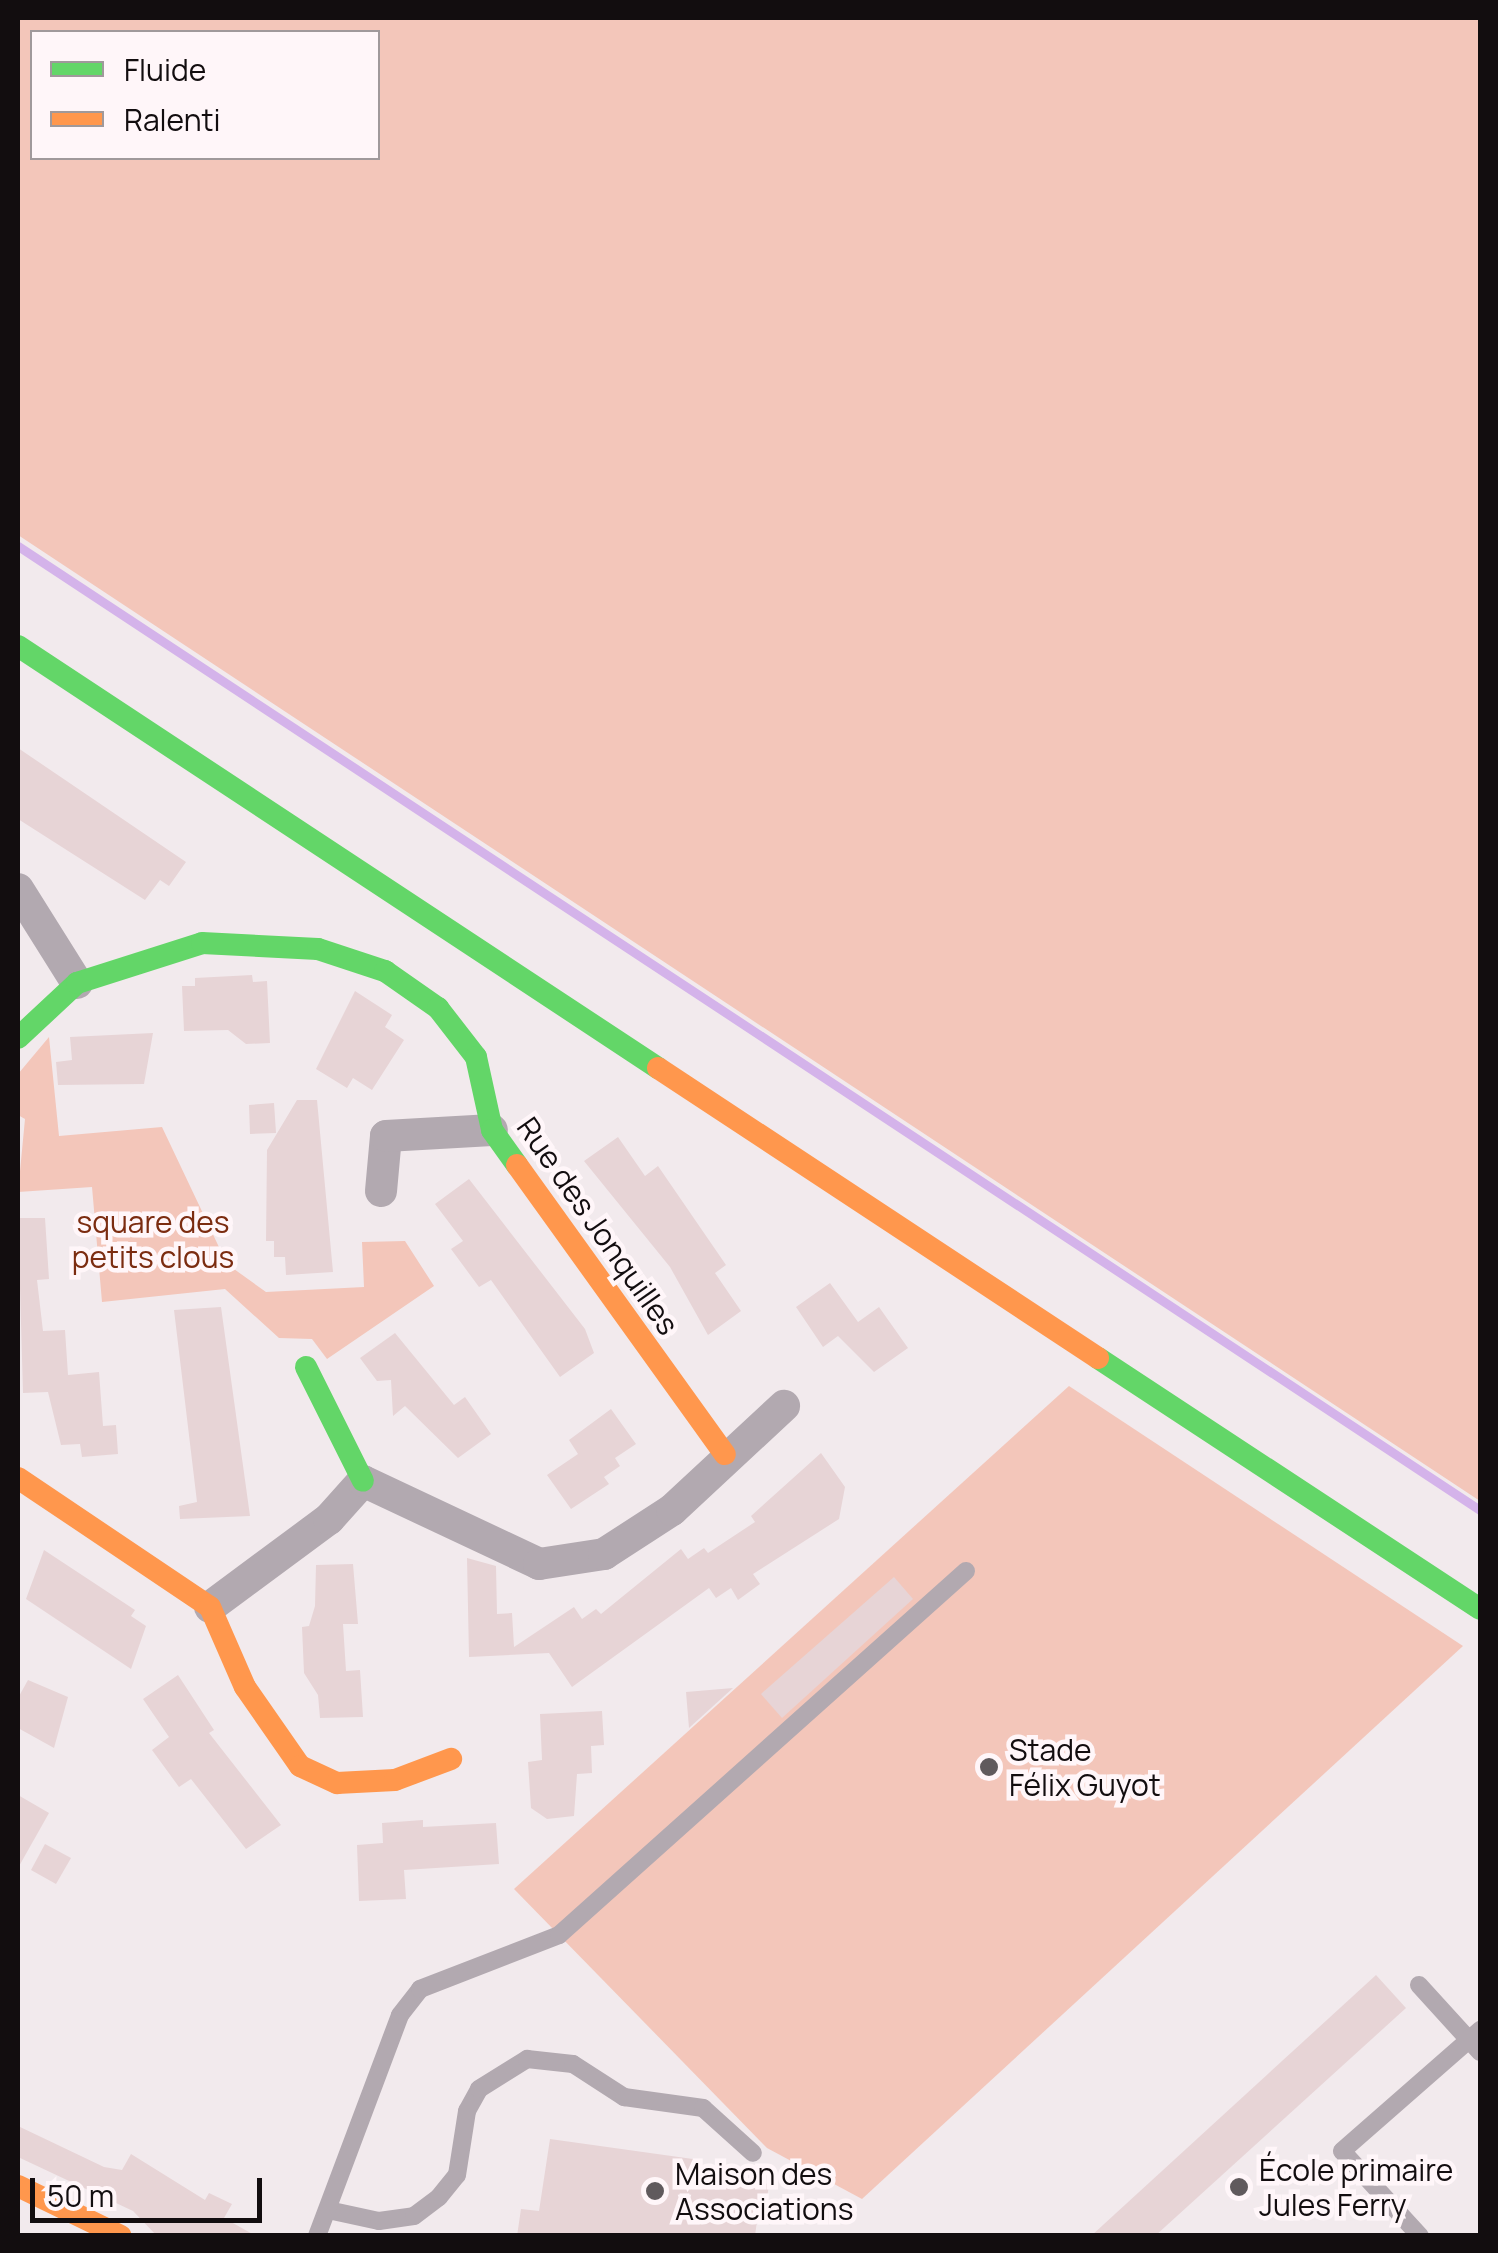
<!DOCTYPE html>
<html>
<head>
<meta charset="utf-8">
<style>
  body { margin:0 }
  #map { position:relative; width:1498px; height:2253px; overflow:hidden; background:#f2eaed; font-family:Manrope,sans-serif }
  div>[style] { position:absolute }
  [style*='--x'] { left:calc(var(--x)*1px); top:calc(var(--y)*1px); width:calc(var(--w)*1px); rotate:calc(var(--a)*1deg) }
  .green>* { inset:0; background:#f3c6ba }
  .stream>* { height:9px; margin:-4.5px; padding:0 4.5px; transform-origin:4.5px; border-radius:4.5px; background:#d4b3ea }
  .building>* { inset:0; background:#e7d4d6 }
  .lane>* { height:18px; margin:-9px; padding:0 9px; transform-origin:9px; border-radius:9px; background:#b2a9b0 }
  .street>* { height:32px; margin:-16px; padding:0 16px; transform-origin:16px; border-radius:16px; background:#b2a9b0 }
  .fast>* { height:22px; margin:-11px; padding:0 11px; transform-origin:11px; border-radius:11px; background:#63d668 }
  .slow>* { height:22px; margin:-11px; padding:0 11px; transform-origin:11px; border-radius:11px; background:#ff974d }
  .dots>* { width:28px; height:28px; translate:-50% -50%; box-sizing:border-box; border:5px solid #fff6f9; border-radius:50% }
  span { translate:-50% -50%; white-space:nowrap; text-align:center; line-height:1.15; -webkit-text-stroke:9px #fff6f9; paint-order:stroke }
  .park-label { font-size:30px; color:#7b2c10 }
  .street-label { font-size:30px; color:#120d0f }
  .poi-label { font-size:30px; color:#120d0f }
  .left { translate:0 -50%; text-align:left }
  .frame { position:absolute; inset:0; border:20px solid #120d0f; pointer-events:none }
  .legend { position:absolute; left:30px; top:30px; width:350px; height:130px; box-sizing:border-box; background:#fff6f9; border:2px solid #a0999b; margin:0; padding:12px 18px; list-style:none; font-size:30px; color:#120d0f }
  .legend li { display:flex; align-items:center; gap:20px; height:50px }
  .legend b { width:50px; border:2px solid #a0999b }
  .scale { position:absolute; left:30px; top:2178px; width:232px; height:45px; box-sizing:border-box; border:5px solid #120d0f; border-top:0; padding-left:12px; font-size:30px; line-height:35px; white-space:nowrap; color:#120d0f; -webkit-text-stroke:8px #fff6f9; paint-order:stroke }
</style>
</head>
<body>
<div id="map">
  <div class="green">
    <div style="clip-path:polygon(evenodd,18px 18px,1480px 18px,1480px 1501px,18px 535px,18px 18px,32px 32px,378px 32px,378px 158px,32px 158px,32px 32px)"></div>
    <div style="clip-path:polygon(49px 1037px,59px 1136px,162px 1127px,227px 1264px,266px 1292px,364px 1287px,362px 1242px,405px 1241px,434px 1286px,327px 1359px,312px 1339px,279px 1338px,225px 1289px,102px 1302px,92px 1187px,18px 1192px,25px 1119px,18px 1115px,18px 1074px)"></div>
    <div style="clip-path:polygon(1069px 1386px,1463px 1646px,862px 2199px,767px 2148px,514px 1889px)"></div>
  </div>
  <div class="stream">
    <div style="--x:18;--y:546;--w:1751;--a:33.4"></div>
  </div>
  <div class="building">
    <div style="clip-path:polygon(18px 748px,186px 862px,169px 886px,160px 880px,145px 900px,18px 819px)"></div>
    <div style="clip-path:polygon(252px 975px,253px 982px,267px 981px,270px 1043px,246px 1044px,228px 1030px,184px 1031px,182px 986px,195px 986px,195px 978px)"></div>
    <div style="clip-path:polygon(355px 991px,392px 1015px,385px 1027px,404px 1040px,372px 1090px,353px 1078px,347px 1088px,316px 1069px)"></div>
    <div style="clip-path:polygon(153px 1033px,144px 1084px,58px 1085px,56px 1062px,72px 1060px,70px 1037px)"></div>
    <div style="clip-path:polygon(297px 1100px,317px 1100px,333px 1272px,286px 1275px,285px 1257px,274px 1257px,274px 1241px,266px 1241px,267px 1150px)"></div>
    <div style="clip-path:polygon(274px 1103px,276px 1133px,250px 1134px,249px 1105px)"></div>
    <div style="clip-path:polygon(618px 1137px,645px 1176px,658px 1166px,726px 1265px,715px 1273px,741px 1311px,708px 1335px,670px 1267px,584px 1161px)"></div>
    <div style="clip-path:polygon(469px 1179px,585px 1329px,594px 1353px,560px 1377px,491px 1280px,479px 1287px,451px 1249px,463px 1241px,435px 1204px)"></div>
    <div style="clip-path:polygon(18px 1218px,45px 1218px,49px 1279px,37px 1280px,43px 1331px,65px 1330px,68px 1375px,99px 1372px,103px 1426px,116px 1425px,118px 1454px,82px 1457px,80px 1444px,61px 1445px,48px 1392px,23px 1393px)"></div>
    <div style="clip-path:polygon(830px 1283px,858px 1322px,879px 1307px,908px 1348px,874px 1372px,838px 1336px,823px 1347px,796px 1307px)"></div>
    <div style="clip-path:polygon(221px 1307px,250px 1516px,180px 1519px,179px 1506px,197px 1502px,174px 1310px)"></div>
    <div style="clip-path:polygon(395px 1333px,454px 1405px,465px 1397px,491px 1434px,458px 1458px,405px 1406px,393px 1416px,391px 1380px,377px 1381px,360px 1358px)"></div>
    <div style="clip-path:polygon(611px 1409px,636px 1444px,615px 1458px,620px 1466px,604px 1477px,609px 1484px,571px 1509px,547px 1475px,578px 1454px,569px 1440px)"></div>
    <div style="clip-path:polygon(821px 1453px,845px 1487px,839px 1519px,753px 1574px,760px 1584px,738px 1600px,731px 1588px,716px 1598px,709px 1588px,572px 1687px,549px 1653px,469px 1657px,467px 1558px,496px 1566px,497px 1614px,512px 1613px,514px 1647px,574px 1607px,582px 1619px,596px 1609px,601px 1614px,681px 1549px,688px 1559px,704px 1548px,708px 1553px,755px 1522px,751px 1516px)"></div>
    <div style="clip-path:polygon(44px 1550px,135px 1610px,131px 1616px,146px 1626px,131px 1669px,26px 1599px)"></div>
    <div style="clip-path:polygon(353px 1564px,358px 1624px,343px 1624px,346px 1671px,360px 1670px,363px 1717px,320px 1718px,318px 1695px,304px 1673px,302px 1627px,309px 1626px,315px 1606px,316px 1565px)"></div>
    <div style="clip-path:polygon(894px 1577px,913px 1599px,782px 1718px,761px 1694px)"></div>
    <div style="clip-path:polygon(178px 1675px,214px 1730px,209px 1733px,281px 1825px,246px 1849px,191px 1779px,179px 1787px,152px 1750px,169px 1737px,143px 1699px)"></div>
    <div style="clip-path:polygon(28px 1680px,68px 1697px,54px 1748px,18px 1728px,18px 1698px)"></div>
    <div style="clip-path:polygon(733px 1688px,689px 1728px,686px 1692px)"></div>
    <div style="clip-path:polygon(602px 1711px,604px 1745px,591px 1746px,592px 1773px,577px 1774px,574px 1816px,547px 1819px,531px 1808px,528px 1762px,542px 1760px,540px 1714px)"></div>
    <div style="clip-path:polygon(18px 1795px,49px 1813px,18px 1868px)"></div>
    <div style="clip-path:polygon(423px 1820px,423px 1827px,496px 1823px,499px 1864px,404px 1870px,406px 1899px,359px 1901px,357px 1845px,383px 1843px,382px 1823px)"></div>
    <div style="clip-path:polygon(45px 1844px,71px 1858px,56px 1884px,31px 1870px)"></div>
    <div style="clip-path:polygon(1376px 1975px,1406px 2008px,1155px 2236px,1091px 2236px)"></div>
    <div style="clip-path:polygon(18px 2126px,104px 2167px,122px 2170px,131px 2154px,205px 2200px,209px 2193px,232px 2204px,224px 2218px,256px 2236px,157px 2236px,133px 2211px,18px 2157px)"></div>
    <div style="clip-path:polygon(550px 2139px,700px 2160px,698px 2174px,769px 2184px,765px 2214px,758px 2213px,755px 2236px,517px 2236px,521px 2209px,539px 2211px)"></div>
  </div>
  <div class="lane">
    <div style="--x:1419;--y:1985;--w:91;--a:47.7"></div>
    <div style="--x:328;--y:2210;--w:52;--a:12.2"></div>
    <div style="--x:379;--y:2221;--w:35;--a:-8"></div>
    <div style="--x:414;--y:2216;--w:31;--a:-37"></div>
    <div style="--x:439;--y:2197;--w:28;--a:-51"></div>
    <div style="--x:457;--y:2175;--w:65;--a:-81.1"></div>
    <div style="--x:467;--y:2111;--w:25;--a:-61"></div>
    <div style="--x:479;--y:2089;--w:57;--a:-32"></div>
    <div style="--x:527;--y:2059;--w:46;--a:6.2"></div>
    <div style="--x:573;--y:2064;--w:61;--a:32.9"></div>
    <div style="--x:624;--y:2097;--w:80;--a:7.9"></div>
    <div style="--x:703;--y:2108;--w:67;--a:42"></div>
    <div style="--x:317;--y:2236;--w:236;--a:-69.4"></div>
    <div style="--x:400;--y:2015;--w:33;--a:-52"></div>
    <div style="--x:420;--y:1989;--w:149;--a:-21.2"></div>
    <div style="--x:559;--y:1935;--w:546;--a:-41.81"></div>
    <div style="--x:1420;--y:2236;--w:115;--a:-132.5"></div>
    <div style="--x:1342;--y:2151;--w:184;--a:-41.2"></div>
  </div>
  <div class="street">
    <div style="--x:18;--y:889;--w:111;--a:57.9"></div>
    <div style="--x:381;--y:1191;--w:55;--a:-84.8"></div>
    <div style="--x:386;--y:1136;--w:106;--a:-3.2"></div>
    <div style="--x:210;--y:1607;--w:148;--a:-36.5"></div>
    <div style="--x:329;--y:1519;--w:51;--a:-48.2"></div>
    <div style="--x:363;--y:1481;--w:195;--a:25.2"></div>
    <div style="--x:539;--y:1564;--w:66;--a:-8.7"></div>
    <div style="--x:604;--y:1554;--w:81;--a:-32.9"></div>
    <div style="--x:672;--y:1510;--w:153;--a:-42.9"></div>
  </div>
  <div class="fast">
    <div style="--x:18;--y:646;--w:767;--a:33.4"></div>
    <div style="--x:18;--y:1038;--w:81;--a:-43"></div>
    <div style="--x:77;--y:983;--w:131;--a:-17.7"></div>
    <div style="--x:202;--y:943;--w:116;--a:3"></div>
    <div style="--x:318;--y:949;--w:71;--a:18.2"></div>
    <div style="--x:385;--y:971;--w:65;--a:34.9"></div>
    <div style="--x:438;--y:1008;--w:62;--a:52.2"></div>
    <div style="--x:476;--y:1057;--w:75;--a:77.6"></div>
    <div style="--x:492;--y:1130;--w:43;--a:54.5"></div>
    <div style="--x:1098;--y:1358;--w:457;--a:33.3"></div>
    <div style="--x:306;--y:1367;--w:127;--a:63.4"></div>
  </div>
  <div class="slow">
    <div style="--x:658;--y:1068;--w:527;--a:33.39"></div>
    <div style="--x:517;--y:1165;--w:356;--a:54.3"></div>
    <div style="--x:18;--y:1478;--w:231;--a:33.9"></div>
    <div style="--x:210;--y:1607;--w:87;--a:66.4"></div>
    <div style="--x:245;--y:1687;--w:96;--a:55.2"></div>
    <div style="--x:300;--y:1766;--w:41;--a:24.7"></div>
    <div style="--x:337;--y:1783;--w:58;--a:-3"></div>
    <div style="--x:395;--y:1780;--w:60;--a:-20.6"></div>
    <div style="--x:18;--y:2186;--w:114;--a:25.9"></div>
  </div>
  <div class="dots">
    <div style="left:989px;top:1767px;background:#605a5d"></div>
    <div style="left:1239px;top:2187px;background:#605a5d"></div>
    <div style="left:655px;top:2191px;background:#605a5d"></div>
  </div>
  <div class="park-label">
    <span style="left:153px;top:1239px">square des<br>petits clous</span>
  </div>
  <div class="street-label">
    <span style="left:598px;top:1226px;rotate:55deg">Rue des Jonquilles</span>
  </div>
  <div class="poi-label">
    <span class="left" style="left:1009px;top:1767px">Stade<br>Félix Guyot</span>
    <span class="left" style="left:1259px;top:2187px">École primaire<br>Jules Ferry</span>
    <span class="left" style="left:675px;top:2191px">Maison des<br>Associations</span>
  </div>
  <div class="frame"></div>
  <ul class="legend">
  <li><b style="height:12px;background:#63d668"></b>Fluide</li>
  <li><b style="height:12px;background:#ff974d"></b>Ralenti</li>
  </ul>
  <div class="scale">50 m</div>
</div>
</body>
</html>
